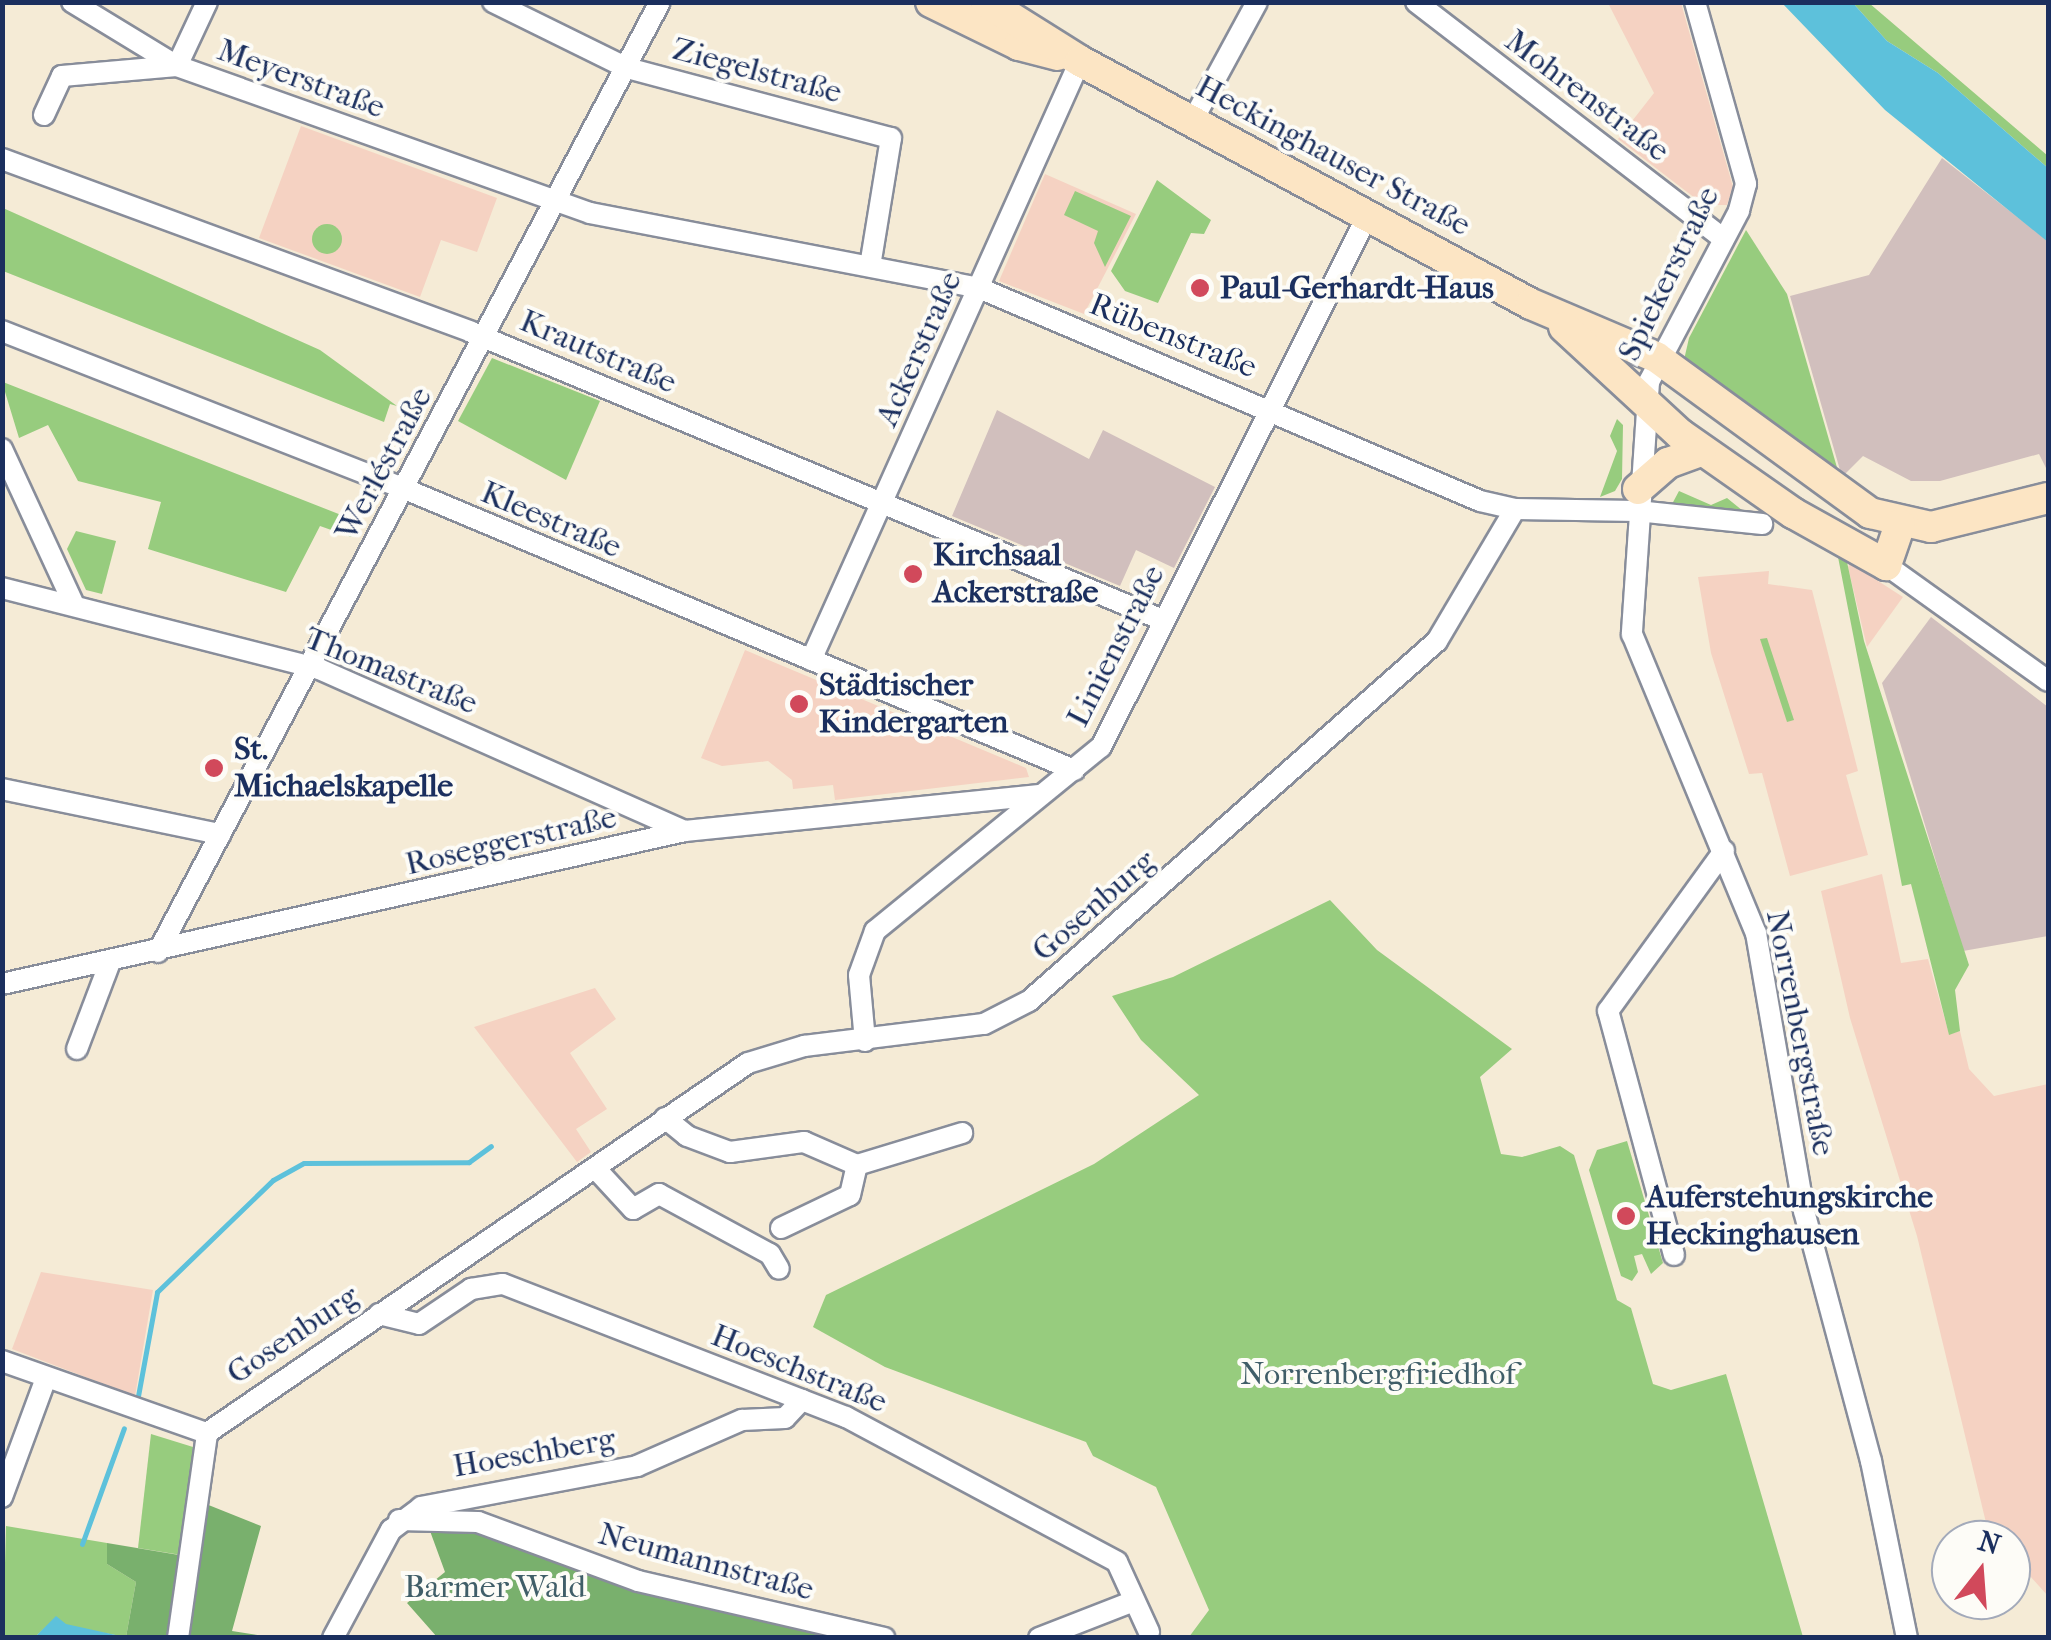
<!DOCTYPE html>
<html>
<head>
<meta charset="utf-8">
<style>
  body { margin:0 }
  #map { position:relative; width:2051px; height:1640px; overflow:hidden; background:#f5ebd6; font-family:"IM FELL French Canon",serif }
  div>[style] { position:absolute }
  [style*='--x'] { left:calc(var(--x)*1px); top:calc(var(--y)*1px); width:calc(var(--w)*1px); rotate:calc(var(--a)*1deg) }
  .built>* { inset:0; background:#f5d2c2 }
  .industrial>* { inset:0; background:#d1bfbd }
  .green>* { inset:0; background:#97cc7e }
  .round { border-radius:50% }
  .forest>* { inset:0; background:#79b06d }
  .water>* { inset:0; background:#5dc1db }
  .stream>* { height:5px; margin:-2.5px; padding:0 2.5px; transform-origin:2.5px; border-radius:2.5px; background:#5dc1db }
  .roads { filter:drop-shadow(2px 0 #888d9a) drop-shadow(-2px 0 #888d9a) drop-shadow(0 2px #888d9a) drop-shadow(0 -2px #888d9a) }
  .minor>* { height:20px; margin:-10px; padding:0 10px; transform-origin:10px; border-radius:10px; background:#fff }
  .secondary>* { height:30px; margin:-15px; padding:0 15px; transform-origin:15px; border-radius:15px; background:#fce5c4 }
  .dots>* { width:28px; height:28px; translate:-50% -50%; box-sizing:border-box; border:5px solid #fdfcf7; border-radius:50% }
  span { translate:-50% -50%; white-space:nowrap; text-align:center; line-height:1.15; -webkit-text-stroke:8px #fdfcf7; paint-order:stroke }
  .street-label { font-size:32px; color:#1b2f5e }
  .poi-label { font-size:32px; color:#1b2f5e; font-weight:700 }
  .left { translate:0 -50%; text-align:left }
  .park-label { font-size:32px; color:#405e68 }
  .frame { position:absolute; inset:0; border:5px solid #1b2f5e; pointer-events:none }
  .north { position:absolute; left:1931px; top:1520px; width:100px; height:100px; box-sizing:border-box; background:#fdfcf7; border:2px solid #a3aaba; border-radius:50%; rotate:17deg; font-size:28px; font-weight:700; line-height:40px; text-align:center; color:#1b2f5e }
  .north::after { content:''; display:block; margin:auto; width:35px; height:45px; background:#d1495b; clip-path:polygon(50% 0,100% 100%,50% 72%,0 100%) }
</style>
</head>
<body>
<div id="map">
  <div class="built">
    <div style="clip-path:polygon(1608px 3px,1681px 3px,1733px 187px,1727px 205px,1704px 205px,1618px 139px,1654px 93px)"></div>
    <div style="clip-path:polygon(301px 126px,497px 198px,477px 252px,441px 240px,420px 297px,259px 238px)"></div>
    <div style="clip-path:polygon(1045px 174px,1136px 214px,1084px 314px,999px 281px)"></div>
    <div style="clip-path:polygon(1850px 563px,1903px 597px,1867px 647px,1848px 567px)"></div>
    <div style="clip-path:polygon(1769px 571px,1768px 584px,1812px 590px,1858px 771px,1846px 775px,1868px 855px,1790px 876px,1762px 773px,1749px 774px,1711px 653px,1698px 577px)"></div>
    <div style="clip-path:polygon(745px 650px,1026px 768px,1029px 777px,835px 800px,833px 785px,793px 789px,792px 780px,768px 761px,722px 766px,701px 758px)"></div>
    <div style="clip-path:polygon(1882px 874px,1901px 963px,1928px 959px,1949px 1034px,1960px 1031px,1969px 1069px,1994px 1096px,2048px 1084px,2048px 1596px,2011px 1555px,2011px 1540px,1997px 1540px,1988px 1531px,1917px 1236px,1850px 1018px,1821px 891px)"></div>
    <div style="clip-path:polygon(595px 988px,616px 1019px,570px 1053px,607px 1109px,576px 1129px,591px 1152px,577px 1162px,474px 1027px)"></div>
    <div style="clip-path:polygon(41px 1272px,153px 1290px,135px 1396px,12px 1349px)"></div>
  </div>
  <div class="industrial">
    <div style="clip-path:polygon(1942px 158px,2048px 241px,2048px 472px,2039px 454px,1940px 481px,1911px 481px,1863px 456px,1842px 477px,1790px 296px,1869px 275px)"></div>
    <div style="clip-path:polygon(997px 410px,1089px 459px,1103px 430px,1215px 487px,1174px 568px,1136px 550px,1120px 586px,952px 516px)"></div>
    <div style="clip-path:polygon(1931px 617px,2048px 707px,2048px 936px,1963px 951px,1882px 683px)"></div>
  </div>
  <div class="green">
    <div style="clip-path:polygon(1853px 3px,1869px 3px,2048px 156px,2048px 168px,1938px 73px,1887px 41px)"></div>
    <div style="clip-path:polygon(1157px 180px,1211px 220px,1204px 234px,1191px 233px,1158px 303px,1125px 291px,1111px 271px)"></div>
    <div style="clip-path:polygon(1075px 191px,1131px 216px,1105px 267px,1094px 243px,1098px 231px,1064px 215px)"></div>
    <div style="clip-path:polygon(3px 208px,320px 350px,397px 406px,390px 404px,384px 422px,3px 271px)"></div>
    <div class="round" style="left:312px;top:224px;width:30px;height:30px"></div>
    <div style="clip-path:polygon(1746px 230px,1787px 294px,1838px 471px,1684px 360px,1689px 338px)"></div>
    <div style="clip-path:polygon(492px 358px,600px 401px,566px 480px,458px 421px)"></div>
    <div style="clip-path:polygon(2px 382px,3px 382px,359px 522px,351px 537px,320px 526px,286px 592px,148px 549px,161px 502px,78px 481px,48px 425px,19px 438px)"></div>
    <div style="clip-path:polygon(1617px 419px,1623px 425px,1622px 479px,1615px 491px,1600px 497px,1617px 451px,1610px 436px)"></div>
    <div style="clip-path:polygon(1679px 491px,1711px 505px,1727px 498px,1748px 515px,1671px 506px)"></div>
    <div style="clip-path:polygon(76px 531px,116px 541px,102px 594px,86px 590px,67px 549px)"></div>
    <div style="clip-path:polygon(1838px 557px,1847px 562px,1864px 641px,1969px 965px,1955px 990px,1960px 1031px,1949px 1035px,1911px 884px,1902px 886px)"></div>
    <div style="clip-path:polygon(1767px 638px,1794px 720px,1787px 722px,1760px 639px)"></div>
    <div style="clip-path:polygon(1330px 900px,1377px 950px,1512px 1049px,1480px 1077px,1501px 1154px,1522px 1157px,1560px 1146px,1574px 1155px,1617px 1300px,1631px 1308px,1653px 1384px,1671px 1390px,1726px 1374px,1803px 1637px,1189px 1637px,1209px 1610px,1156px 1487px,1093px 1456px,1086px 1442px,885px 1367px,813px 1327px,826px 1295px,1094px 1164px,1199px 1095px,1141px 1040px,1112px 996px,1173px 977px)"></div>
    <div style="clip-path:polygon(1627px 1141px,1663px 1263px,1651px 1274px,1642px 1254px,1634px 1256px,1638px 1272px,1632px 1281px,1621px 1276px,1589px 1170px,1597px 1150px)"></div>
    <div style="clip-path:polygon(151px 1434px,193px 1447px,181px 1555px,138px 1548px)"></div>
    <div style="clip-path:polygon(6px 1526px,107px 1543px,107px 1564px,136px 1582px,126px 1637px,50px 1623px,35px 1637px,3px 1637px)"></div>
  </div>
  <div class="forest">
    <div style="clip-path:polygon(206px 1504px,261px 1526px,232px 1631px,271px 1637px,126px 1637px,136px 1582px,107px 1564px,107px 1543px,197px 1558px)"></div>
    <div style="clip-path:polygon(430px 1531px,474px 1531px,859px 1637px,437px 1637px,407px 1603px,445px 1572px)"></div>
  </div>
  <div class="water">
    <div style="clip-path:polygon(1782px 3px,1853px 3px,1887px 41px,1938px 73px,2048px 168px,2048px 242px,1885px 110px)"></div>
    <div style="clip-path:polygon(56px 1616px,66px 1624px,125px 1637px,35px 1637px)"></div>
  </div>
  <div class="stream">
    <div style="--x:138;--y:1396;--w:106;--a:-79.6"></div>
    <div style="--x:157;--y:1292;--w:161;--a:-44"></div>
    <div style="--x:273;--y:1180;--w:35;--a:-29"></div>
    <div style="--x:304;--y:1163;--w:165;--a:-0.3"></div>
    <div style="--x:469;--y:1162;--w:27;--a:-36"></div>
    <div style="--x:82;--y:1544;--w:123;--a:-70.1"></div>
  </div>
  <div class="roads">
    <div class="minor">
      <div style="--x:72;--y:2;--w:123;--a:31.4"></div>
      <div style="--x:493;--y:2;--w:149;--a:26.2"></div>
      <div style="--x:627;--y:68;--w:273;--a:14.9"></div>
      <div style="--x:891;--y:138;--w:130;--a:99.3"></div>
      <div style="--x:1416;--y:2;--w:386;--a:37.6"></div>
      <div style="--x:1695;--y:2;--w:189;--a:74.3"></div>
      <div style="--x:1746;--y:184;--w:28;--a:105"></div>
      <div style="--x:1739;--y:211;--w:193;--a:117.8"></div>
      <div style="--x:1649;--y:382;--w:253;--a:93.9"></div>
      <div style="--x:1632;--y:634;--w:324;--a:67.5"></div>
      <div style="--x:1756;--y:933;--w:282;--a:80.2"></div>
      <div style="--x:1804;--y:1211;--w:259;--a:75"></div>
      <div style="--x:1871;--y:1461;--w:181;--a:78.5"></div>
      <div style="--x:177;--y:66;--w:71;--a:-64.9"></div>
      <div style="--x:44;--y:115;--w:43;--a:-65.2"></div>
      <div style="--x:62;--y:76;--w:115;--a:-5"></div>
      <div style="--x:177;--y:66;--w:438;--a:19.6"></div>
      <div style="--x:590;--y:213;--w:396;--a:10.9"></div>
      <div style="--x:979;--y:288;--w:544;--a:23.03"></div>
      <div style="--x:1480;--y:501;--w:36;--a:13"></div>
      <div style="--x:1515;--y:509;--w:122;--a:0.9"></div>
      <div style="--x:1637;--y:511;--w:126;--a:5.9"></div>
      <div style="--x:1193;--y:120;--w:134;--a:-61.5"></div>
      <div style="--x:2;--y:159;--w:500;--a:20.2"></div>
      <div style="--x:471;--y:332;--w:750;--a:22.6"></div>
      <div style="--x:2;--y:331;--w:433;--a:21.4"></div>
      <div style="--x:405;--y:489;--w:726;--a:22.78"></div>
      <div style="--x:2;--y:449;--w:170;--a:65.2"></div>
      <div style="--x:1886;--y:565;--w:199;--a:35.6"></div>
      <div style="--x:2;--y:588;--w:327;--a:14.3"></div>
      <div style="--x:319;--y:669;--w:400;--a:23.9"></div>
      <div style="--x:811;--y:660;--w:657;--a:-65.82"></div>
      <div style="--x:2;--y:789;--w:223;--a:11.7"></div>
      <div style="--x:158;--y:952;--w:1074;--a:-62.15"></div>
      <div style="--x:2;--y:984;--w:700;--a:-12.63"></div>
      <div style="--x:685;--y:831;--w:356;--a:-5.8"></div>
      <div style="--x:865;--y:1041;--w:66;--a:-95.2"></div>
      <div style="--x:859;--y:975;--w:47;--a:-70"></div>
      <div style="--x:875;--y:931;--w:291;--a:-39.2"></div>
      <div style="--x:1101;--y:747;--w:597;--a:-63.35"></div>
      <div style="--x:77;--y:1049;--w:93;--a:-69.2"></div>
      <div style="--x:665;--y:1118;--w:28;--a:39"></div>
      <div style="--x:687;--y:1136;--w:46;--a:20.4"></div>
      <div style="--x:730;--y:1152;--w:75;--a:-7.7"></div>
      <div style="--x:804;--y:1142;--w:58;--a:23.5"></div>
      <div style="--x:857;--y:1165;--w:110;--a:-16.9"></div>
      <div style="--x:595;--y:1168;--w:56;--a:47.2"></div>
      <div style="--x:633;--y:1209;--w:30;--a:-30"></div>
      <div style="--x:659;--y:1194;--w:126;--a:28.4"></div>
      <div style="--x:770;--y:1254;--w:17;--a:59"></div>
      <div style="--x:781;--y:1228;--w:76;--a:-25.6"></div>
      <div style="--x:850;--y:1195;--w:31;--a:-77"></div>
      <div style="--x:1674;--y:1255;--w:253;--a:-105.1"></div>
      <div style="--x:1608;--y:1011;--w:198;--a:-54.1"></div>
      <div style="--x:379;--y:1314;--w:41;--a:14"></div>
      <div style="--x:419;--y:1324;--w:63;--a:-33.9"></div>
      <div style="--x:471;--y:1289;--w:32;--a:-9"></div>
      <div style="--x:503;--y:1284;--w:368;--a:21.2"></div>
      <div style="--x:846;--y:1417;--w:307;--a:28.1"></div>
      <div style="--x:1117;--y:1562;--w:77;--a:65.4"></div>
      <div style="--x:2;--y:1361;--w:217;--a:19.4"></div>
      <div style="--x:207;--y:1433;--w:655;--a:-34.37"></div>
      <div style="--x:748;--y:1063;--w:59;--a:-16.9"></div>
      <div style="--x:804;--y:1046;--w:181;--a:-7"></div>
      <div style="--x:984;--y:1024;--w:51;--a:-27.1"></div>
      <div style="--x:1029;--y:1001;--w:544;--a:-41.42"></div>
      <div style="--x:1437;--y:641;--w:153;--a:-59.4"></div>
      <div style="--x:2;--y:1497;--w:127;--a:-69.7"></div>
      <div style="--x:399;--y:1520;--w:79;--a:1.5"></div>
      <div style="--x:478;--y:1522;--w:171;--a:20.2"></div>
      <div style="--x:638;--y:1581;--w:253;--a:13"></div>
      <div style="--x:178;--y:1638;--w:207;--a:-81.9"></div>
      <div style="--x:333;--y:1638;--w:123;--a:-61.8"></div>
      <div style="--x:391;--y:1530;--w:38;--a:-37"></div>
      <div style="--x:421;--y:1507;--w:220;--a:-10.7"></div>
      <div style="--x:637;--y:1466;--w:115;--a:-23.7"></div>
      <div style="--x:742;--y:1420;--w:43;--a:-2.7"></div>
      <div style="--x:785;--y:1418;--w:25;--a:-47"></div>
      <div style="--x:1039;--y:1638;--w:102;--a:-21.3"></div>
    </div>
    <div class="secondary">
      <div style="--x:931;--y:2;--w:98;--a:26"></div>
      <div style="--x:1019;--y:45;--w:40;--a:14.4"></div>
      <div style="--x:986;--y:2;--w:111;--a:32.1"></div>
      <div style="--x:1080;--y:61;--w:512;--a:28.32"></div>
      <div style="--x:1531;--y:304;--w:136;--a:23"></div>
      <div style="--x:1656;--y:357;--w:265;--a:36.1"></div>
      <div style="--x:1870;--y:513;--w:63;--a:12.9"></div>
      <div style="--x:1931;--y:527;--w:121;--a:-13.9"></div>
      <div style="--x:1564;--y:327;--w:158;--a:42.7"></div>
      <div style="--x:1680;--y:434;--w:138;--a:35"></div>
      <div style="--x:1793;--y:513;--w:107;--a:29.2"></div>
      <div style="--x:1886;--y:565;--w:43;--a:-71.1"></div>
      <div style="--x:1638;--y:489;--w:40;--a:-41"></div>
      <div style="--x:1668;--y:463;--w:35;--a:-20"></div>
    </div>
  </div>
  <div class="dots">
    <div style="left:1200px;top:288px;background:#d1495b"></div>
    <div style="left:913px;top:574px;background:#d1495b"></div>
    <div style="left:799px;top:704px;background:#d1495b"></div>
    <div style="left:214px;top:768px;background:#d1495b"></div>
    <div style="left:1626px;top:1216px;background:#d1495b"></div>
  </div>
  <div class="street-label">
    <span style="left:757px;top:71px;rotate:15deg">Ziegelstraße</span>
    <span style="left:301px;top:79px;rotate:20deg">Meyerstraße</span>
    <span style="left:1587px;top:96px;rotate:37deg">Mohrenstraße</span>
    <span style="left:1333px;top:156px;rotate:28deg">Heckinghauser Straße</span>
    <span style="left:1669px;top:274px;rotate:-64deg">Spiekerstraße</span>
    <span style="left:1173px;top:336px;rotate:22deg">Rübenstraße</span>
    <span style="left:919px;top:349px;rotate:-66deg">Ackerstraße</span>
    <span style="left:598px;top:352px;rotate:23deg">Krautstraße</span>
    <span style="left:384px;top:464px;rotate:-62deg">Werléstraße</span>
    <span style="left:551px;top:520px;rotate:23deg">Kleestraße</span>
    <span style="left:1116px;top:646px;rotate:-63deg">Linienstraße</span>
    <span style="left:391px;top:671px;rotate:22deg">Thomastraße</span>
    <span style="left:511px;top:841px;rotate:-13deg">Roseggerstraße</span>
    <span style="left:1094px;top:906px;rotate:-41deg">Gosenburg</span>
    <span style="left:1800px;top:1033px;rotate:79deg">Norrenbergstraße</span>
    <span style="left:293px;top:1335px;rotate:-34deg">Gosenburg</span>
    <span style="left:799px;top:1369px;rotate:22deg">Hoeschstraße</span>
    <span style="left:534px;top:1453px;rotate:-10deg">Hoeschberg</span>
    <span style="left:706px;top:1562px;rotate:15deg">Neumannstraße</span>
  </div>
  <div class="poi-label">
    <span class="left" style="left:1220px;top:288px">Paul-Gerhardt-Haus</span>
    <span class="left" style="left:933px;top:574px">Kirchsaal<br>Ackerstraße</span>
    <span class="left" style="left:819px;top:704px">Städtischer<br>Kindergarten</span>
    <span class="left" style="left:234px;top:768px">St.<br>Michaelskapelle</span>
    <span class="left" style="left:1646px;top:1216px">Auferstehungskirche<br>Heckinghausen</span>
  </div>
  <div class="park-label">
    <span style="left:1378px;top:1374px">Norrenbergfriedhof</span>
    <span style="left:495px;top:1587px">Barmer Wald</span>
  </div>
  <div class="frame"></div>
  <div class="north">N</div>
</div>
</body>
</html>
